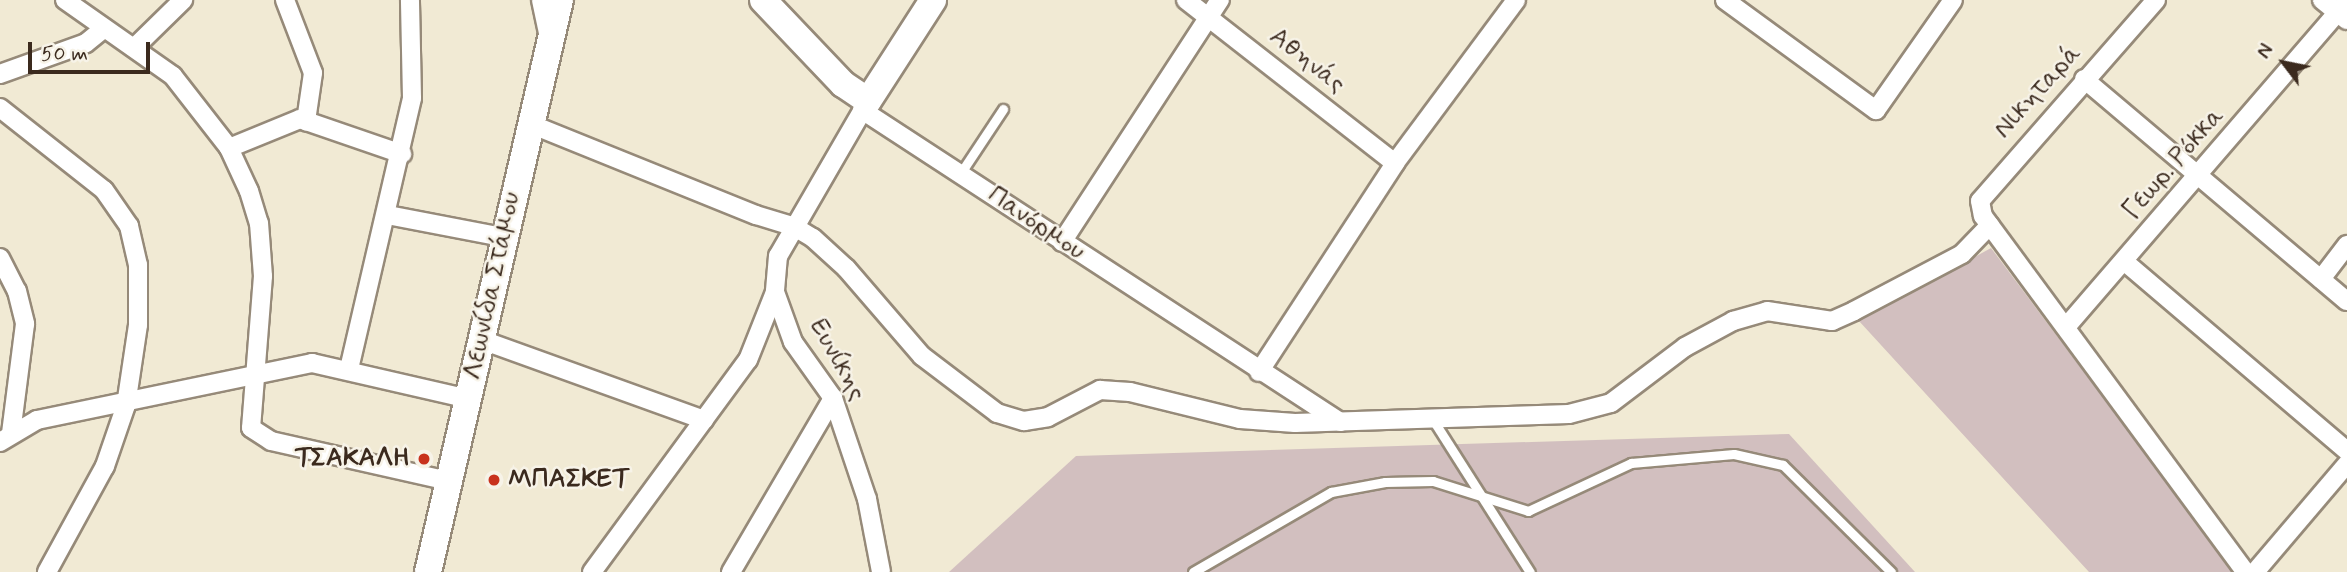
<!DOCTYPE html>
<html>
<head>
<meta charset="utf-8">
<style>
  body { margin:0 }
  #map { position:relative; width:2347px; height:572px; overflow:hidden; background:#f1ead4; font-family:Mynerve,sans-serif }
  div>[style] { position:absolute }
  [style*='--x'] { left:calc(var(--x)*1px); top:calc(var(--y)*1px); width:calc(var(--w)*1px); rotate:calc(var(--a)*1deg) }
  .industrial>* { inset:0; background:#d2bfbf }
  .roads { filter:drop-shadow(2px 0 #968a79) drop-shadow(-2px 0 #968a79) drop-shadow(0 2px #968a79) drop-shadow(0 -2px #968a79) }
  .lane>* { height:9px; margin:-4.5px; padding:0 4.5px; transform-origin:4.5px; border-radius:4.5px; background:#fff }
  .street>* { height:18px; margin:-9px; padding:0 9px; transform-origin:9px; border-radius:9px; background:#fff }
  .secondary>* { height:26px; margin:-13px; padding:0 13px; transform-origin:13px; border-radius:13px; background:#fff }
  .dots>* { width:19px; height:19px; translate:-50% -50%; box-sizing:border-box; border:4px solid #f7f3e8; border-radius:50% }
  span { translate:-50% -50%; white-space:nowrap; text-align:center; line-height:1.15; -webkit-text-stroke:5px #f7f3e8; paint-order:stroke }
  .street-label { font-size:26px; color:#3b2a1e }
  .poi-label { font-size:26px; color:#3b2a1e; font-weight:700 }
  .right { translate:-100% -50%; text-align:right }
  .left { translate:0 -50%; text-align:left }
  .north { position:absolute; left:2249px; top:28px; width:70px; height:70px; -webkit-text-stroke:5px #f7f3e8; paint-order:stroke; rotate:302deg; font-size:19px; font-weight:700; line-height:28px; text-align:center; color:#3b2a1e }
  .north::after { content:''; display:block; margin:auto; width:24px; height:32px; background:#3b2a1e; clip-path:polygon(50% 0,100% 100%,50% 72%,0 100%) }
  .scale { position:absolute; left:28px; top:42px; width:122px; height:32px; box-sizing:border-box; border:4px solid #3b2a1e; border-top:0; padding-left:9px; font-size:21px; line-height:24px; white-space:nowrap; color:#3b2a1e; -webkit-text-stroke:5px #f7f3e8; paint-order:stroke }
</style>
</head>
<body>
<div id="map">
  <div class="industrial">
    <div style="clip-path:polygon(1991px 248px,2117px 416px,2238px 572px,2089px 572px,1859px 321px)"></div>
    <div style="clip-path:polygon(1789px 434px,1915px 572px,949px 572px,1076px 456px)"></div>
  </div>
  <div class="roads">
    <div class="lane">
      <div style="--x:960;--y:174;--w:78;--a:-56.5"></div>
      <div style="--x:1433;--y:420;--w:180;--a:57.5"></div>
      <div style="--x:1193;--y:572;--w:160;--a:-30.1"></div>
      <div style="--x:1331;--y:492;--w:55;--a:-10.5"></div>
      <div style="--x:1385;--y:482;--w:48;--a:-1.2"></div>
      <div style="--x:1433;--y:481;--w:100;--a:17.5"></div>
      <div style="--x:1528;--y:511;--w:114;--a:-25"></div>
      <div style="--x:1631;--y:463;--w:103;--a:-5"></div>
      <div style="--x:1734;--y:454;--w:50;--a:12.7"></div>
      <div style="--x:1783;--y:465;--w:152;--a:44.7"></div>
    </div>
    <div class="street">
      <div style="--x:65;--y:0;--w:132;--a:35.1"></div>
      <div style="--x:173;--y:76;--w:91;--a:52.1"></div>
      <div style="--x:229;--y:148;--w:47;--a:65.1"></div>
      <div style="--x:249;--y:191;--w:34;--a:73"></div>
      <div style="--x:259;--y:223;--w:53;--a:85.7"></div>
      <div style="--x:263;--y:276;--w:152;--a:94.5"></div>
      <div style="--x:251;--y:428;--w:24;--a:33"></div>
      <div style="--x:271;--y:441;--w:181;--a:12.7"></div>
      <div style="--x:285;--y:0;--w:78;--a:69"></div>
      <div style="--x:313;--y:73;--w:49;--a:98.3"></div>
      <div style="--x:541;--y:0;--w:35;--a:78"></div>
      <div style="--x:1186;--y:0;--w:265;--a:38"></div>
      <div style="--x:1725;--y:0;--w:187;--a:36.1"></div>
      <div style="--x:1876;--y:110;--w:134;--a:-55"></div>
      <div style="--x:2156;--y:0;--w:267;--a:131.2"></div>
      <div style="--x:1980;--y:201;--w:15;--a:79"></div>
      <div style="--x:1983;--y:216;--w:442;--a:53.6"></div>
      <div style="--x:2322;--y:0;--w:32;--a:39"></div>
      <div style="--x:134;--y:48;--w:69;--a:-44.4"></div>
      <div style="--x:0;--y:74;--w:91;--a:-19.8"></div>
      <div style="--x:86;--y:43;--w:21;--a:-39"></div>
      <div style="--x:2084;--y:79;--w:344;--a:40.2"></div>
      <div style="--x:868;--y:101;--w:179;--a:120.1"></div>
      <div style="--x:778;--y:256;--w:36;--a:95"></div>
      <div style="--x:775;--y:292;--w:53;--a:70.2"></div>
      <div style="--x:793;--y:342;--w:69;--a:54.5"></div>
      <div style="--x:833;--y:398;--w:107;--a:71.4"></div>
      <div style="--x:867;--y:499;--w:74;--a:79.1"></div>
      <div style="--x:0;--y:108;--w:132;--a:38.3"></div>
      <div style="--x:104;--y:190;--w:44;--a:55.2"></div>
      <div style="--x:129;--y:226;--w:40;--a:77"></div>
      <div style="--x:138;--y:265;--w:60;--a:90"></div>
      <div style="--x:138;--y:325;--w:81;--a:98.5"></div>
      <div style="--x:126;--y:405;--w:65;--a:109"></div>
      <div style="--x:105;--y:466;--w:121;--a:118.7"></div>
      <div style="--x:862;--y:110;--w:571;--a:33.13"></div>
      <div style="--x:528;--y:123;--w:246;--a:22"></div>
      <div style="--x:756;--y:215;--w:39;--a:17"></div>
      <div style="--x:793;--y:226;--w:23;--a:31"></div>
      <div style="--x:813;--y:238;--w:45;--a:42.3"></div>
      <div style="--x:846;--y:268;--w:116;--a:49.2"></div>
      <div style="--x:922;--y:356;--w:94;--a:37.2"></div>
      <div style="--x:997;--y:413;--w:28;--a:17"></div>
      <div style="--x:1024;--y:421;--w:24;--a:-9"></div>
      <div style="--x:1048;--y:417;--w:59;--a:-27.4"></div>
      <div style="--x:1100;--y:390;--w:30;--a:4"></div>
      <div style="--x:1130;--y:392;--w:113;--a:13.8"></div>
      <div style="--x:1240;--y:419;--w:55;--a:4.2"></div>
      <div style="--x:1295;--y:423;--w:274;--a:-1.9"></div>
      <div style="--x:1569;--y:414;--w:43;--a:-14.7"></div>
      <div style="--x:1611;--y:403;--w:93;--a:-37.1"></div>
      <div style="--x:1685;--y:347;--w:55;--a:-28.4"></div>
      <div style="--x:1733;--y:321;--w:35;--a:-16"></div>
      <div style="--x:1767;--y:311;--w:66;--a:8.7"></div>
      <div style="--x:1832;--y:321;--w:24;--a:-24"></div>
      <div style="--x:1854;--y:311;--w:122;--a:-27.8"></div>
      <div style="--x:1962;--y:254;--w:40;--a:-46"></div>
      <div style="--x:229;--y:148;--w:77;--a:-22.2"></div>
      <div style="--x:300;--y:119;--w:108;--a:18.9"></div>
      <div style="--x:388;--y:215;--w:116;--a:10.9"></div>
      <div style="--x:1062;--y:242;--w:289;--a:-56.9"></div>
      <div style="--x:0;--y:258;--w:37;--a:63"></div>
      <div style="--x:17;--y:291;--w:34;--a:76"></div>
      <div style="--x:25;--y:324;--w:111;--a:97.3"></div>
      <div style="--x:2125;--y:262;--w:292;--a:40.4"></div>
      <div style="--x:2321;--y:279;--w:43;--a:-52.6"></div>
      <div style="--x:2066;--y:327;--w:430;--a:-49.2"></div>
      <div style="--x:482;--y:340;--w:236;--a:19.8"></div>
      <div style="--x:349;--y:369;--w:278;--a:-76.9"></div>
      <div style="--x:412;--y:98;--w:98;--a:-91.2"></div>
      <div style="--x:1259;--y:372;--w:249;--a:-56.9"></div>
      <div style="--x:1395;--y:163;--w:203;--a:-53.4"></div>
      <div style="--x:0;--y:442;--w:43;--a:-30.7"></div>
      <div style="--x:37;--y:420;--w:281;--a:-11.7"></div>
      <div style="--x:312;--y:363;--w:161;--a:12.9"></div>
      <div style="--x:592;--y:572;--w:263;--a:-53.7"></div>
      <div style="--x:748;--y:360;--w:73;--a:-68.3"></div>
      <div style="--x:731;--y:572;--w:202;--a:-59.6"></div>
      <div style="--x:2255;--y:572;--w:142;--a:-49.6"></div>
    </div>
    <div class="secondary">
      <div style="--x:763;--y:0;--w:116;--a:46.4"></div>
      <div style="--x:843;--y:84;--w:30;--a:34"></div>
      <div style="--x:868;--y:101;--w:120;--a:-57.2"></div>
      <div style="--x:428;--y:572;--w:587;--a:-77.01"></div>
    </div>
  </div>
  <div class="dots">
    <div style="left:424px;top:459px;background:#c8321e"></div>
    <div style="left:494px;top:480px;background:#c8321e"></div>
  </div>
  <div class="street-label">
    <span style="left:1307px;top:61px;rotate:38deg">Αθηνάς</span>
    <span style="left:2038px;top:92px;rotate:-48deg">Νικηταρά</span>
    <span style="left:2174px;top:164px;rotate:-49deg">Γεωρ. Ρόκκα</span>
    <span style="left:1036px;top:224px;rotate:34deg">Πανόρμου</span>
    <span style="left:493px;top:286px;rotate:-78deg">Λεωνίδα Στάμου</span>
    <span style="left:837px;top:360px;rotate:61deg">Ευνίκης</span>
  </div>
  <div class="poi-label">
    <span class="right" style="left:410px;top:459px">ΤΣΑΚΑΛΗ</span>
    <span class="left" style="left:508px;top:480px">ΜΠΑΣΚΕΤ</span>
  </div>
  <div class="north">N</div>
  <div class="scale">50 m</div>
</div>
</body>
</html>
